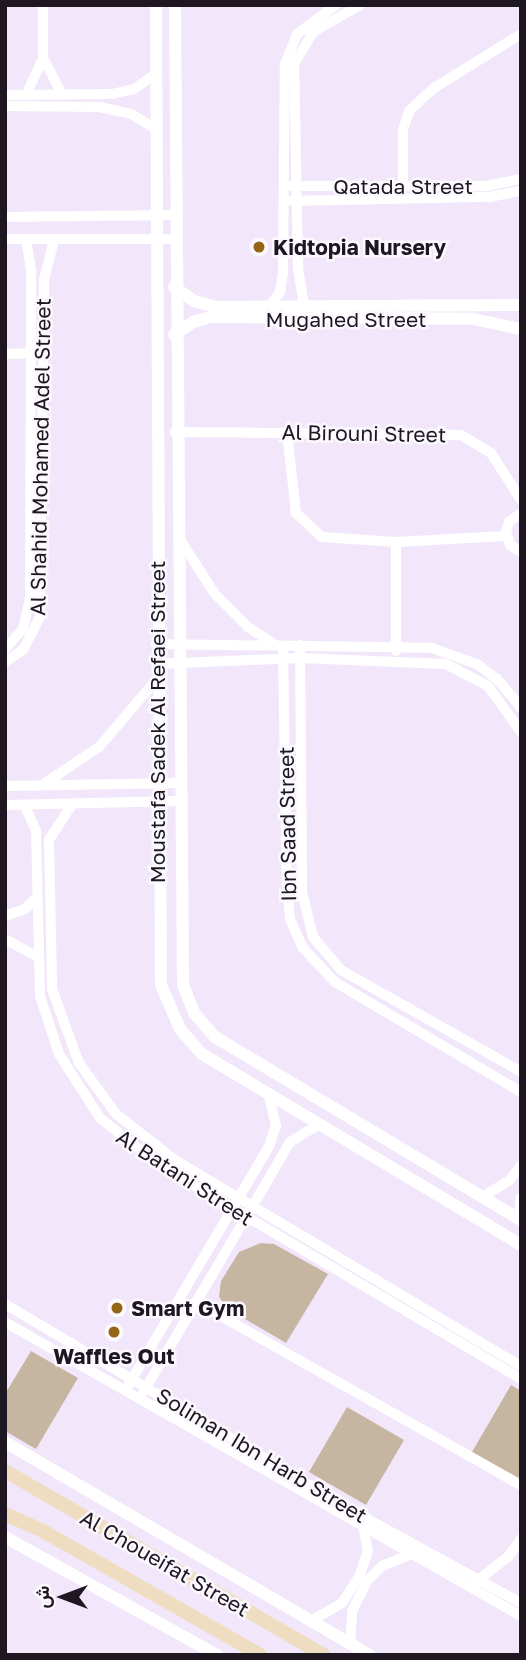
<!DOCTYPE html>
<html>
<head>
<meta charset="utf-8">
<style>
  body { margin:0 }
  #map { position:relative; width:526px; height:1660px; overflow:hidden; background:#f2e7fa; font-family:"Golos Text",Vazirmatn,sans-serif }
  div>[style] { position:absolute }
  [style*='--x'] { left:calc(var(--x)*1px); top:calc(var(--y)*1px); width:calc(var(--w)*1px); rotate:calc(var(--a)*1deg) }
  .green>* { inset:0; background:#c6b6a1 }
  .minor>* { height:10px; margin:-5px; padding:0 5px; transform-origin:5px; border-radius:5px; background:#fff }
  .tertiary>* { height:12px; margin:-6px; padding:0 6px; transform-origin:6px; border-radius:6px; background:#fff }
  .secondary>* { height:14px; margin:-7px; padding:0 7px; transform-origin:7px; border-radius:7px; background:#eeddc1 }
  .dots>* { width:19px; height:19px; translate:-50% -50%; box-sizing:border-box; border:4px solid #fbf8fe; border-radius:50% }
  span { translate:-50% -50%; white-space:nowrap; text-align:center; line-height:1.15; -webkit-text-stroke:5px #fbf8fe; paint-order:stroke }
  .street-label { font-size:21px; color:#1e1722 }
  .poi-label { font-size:21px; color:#1e1722; font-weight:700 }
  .left { translate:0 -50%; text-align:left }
  .frame { position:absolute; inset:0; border:7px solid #1e1722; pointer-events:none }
  .north { position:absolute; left:28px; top:1562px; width:70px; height:70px; -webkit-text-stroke:5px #fbf8fe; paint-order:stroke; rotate:270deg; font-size:19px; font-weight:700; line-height:28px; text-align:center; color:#1e1722 }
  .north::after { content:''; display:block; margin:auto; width:24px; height:32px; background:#1e1722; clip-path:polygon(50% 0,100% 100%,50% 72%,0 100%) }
</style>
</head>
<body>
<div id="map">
  <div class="green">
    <div style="clip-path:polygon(261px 1243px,274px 1244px,328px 1274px,286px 1343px,228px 1309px,219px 1297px,221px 1281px,239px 1252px)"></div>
    <div style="clip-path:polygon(31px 1351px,78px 1378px,36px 1449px,5px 1431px,5px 1394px)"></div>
    <div style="clip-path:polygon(511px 1385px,521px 1391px,521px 1481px,472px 1452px)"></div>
    <div style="clip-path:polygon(347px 1407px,404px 1440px,366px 1505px,309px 1472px)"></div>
  </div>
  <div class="minor">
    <div style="--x:43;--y:5;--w:53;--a:90"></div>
    <div style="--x:43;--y:58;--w:41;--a:62.2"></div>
    <div style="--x:5;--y:95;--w:107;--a:-0.5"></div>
    <div style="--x:112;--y:94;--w:23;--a:-13"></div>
    <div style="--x:134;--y:89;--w:24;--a:-35"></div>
    <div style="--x:26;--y:95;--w:41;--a:-65.3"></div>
    <div style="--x:5;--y:106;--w:94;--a:0.6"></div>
    <div style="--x:99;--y:107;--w:33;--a:12"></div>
    <div style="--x:131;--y:114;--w:27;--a:31"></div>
    <div style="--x:290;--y:186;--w:197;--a:0"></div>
    <div style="--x:487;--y:186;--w:35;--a:-12"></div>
    <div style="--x:403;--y:186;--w:56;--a:-90"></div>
    <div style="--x:403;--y:130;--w:20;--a:-72"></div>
    <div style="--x:409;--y:111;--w:34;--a:-43"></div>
    <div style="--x:434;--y:88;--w:102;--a:-31.8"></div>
    <div style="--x:291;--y:201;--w:198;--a:-1.2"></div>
    <div style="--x:489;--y:197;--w:33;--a:-11"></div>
    <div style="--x:5;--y:217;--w:168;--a:-0.7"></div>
    <div style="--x:5;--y:239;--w:169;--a:0"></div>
    <div style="--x:304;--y:306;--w:39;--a:-99"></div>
    <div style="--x:298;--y:267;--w:203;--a:-91.1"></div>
    <div style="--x:294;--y:64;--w:37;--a:-59"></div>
    <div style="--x:313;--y:32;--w:54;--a:-29.9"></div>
    <div style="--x:269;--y:307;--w:19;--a:-54"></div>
    <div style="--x:280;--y:292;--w:18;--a:-81"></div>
    <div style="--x:283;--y:274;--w:210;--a:-89.5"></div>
    <div style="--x:285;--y:64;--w:32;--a:-68"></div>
    <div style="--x:297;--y:34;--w:49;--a:-36.6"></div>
    <div style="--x:5;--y:354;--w:31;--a:-2"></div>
    <div style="--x:175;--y:432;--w:286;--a:0.6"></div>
    <div style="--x:461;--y:435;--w:35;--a:31"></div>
    <div style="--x:491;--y:453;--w:56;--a:57.4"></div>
    <div style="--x:287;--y:432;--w:81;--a:83.7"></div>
    <div style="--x:296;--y:513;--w:35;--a:43"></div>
    <div style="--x:322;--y:537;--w:74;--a:3.9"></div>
    <div style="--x:396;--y:542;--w:110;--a:-3.1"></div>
    <div style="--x:521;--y:513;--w:15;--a:143"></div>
    <div style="--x:509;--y:522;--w:9;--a:108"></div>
    <div style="--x:506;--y:531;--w:15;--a:74"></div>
    <div style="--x:510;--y:545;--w:13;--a:32"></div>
    <div style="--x:179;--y:538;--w:67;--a:57.3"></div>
    <div style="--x:215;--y:594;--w:47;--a:45"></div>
    <div style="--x:248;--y:627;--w:31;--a:33"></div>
    <div style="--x:396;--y:542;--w:109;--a:90"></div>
    <div style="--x:156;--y:644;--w:276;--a:0.8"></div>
    <div style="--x:432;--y:648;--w:48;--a:19.6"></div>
    <div style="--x:477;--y:664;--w:25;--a:37"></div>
    <div style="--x:497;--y:679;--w:38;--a:50"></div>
    <div style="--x:300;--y:645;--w:247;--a:89.5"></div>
    <div style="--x:302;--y:892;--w:46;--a:76.3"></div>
    <div style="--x:313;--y:937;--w:43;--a:49.7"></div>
    <div style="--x:341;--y:970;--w:207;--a:29.5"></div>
    <div style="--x:283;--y:646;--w:243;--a:89.1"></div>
    <div style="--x:287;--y:889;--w:30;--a:84"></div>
    <div style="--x:290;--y:919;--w:32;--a:66"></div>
    <div style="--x:303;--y:948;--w:47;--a:46.7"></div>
    <div style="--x:335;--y:982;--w:216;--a:30.6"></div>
    <div style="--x:5;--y:649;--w:27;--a:-48"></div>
    <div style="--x:23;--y:629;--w:31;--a:-77"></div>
    <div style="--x:30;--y:599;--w:329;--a:-89.8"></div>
    <div style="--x:31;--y:270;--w:31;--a:-99"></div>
    <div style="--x:5;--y:662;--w:22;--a:-34"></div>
    <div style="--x:23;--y:650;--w:38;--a:-63"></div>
    <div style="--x:40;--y:616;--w:336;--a:-89.3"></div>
    <div style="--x:44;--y:280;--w:41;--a:-76"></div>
    <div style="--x:156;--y:664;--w:144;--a:-2.4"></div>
    <div style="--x:300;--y:658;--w:146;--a:2.4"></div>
    <div style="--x:446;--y:664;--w:47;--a:27.6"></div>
    <div style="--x:488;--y:686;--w:57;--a:54.3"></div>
    <div style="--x:45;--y:783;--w:65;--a:-33.7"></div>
    <div style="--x:99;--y:747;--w:89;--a:-49.5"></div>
    <div style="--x:5;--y:786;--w:174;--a:-1"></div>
    <div style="--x:5;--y:805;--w:174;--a:-1.3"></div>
    <div style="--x:25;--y:806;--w:27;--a:66"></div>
    <div style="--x:36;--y:831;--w:165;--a:88.6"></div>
    <div style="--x:40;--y:996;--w:61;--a:71.9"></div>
    <div style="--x:59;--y:1054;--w:76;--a:57.4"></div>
    <div style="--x:100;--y:1118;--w:72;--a:38.8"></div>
    <div style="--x:156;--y:1163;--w:424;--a:30.6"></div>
    <div style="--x:71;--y:806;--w:40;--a:122.9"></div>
    <div style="--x:49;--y:840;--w:149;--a:88.8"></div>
    <div style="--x:52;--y:989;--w:79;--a:70"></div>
    <div style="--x:79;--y:1063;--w:63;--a:54"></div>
    <div style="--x:116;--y:1114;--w:75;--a:37.9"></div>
    <div style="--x:175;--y:1160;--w:403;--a:30.8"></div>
    <div style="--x:5;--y:916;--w:21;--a:-19"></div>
    <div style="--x:25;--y:909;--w:17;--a:-45"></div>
    <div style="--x:5;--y:939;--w:35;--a:29"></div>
    <div style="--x:482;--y:1197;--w:31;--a:-31"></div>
    <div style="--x:509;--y:1181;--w:20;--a:-53"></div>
    <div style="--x:519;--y:1219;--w:21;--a:-85"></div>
    <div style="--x:196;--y:1302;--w:373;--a:29.4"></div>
    <div style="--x:5;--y:1304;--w:415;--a:30.7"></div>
    <div style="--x:362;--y:1516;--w:181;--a:28.7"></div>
    <div style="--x:5;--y:1322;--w:594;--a:29.67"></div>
    <div style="--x:129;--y:1384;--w:276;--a:-59.5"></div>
    <div style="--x:269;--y:1146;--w:21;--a:-71"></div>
    <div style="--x:276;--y:1126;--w:32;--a:-103"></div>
    <div style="--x:144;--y:1391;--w:289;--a:-59.6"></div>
    <div style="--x:290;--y:1142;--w:33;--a:-31"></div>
    <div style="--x:476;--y:1582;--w:42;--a:-38.2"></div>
    <div style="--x:509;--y:1556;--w:21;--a:-55"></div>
    <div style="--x:311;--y:1621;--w:36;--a:-30"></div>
    <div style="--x:342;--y:1603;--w:33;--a:-57"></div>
    <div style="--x:360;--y:1575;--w:25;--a:-72"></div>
    <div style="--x:368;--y:1551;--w:25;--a:-101"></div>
    <div style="--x:350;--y:1643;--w:32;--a:-86"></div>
    <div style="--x:352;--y:1611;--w:35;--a:-63"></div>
    <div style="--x:368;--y:1580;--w:20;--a:-45"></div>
    <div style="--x:382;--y:1566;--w:31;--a:-22"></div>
  </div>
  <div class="tertiary">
    <div style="--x:156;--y:5;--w:980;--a:89.71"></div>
    <div style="--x:161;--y:985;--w:48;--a:66.6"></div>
    <div style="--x:180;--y:1029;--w:33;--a:49"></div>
    <div style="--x:202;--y:1054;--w:372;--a:30.9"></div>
    <div style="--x:175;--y:5;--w:980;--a:89.53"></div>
    <div style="--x:183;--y:985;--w:31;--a:68"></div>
    <div style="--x:195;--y:1014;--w:30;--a:49"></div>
    <div style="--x:215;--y:1037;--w:357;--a:30.9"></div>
    <div style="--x:174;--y:287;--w:24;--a:35"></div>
    <div style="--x:194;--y:301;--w:24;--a:15"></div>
    <div style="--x:217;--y:307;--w:304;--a:-0.4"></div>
    <div style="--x:174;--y:335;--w:23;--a:-34"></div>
    <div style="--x:193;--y:322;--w:19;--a:-16"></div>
    <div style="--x:211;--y:317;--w:262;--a:0.4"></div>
    <div style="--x:473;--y:319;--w:49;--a:11.8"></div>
    <div style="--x:5;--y:1442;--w:423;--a:30.3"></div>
    <div style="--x:5;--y:1537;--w:243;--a:29.1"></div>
  </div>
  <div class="secondary">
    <div style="--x:5;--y:1471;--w:368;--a:30"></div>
    <div style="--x:5;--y:1514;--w:42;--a:24.1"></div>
    <div style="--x:43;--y:1531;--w:250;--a:29.7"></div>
  </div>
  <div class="dots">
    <div style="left:259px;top:247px;background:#946514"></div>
    <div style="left:117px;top:1308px;background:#946514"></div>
    <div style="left:114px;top:1332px;background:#946514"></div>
  </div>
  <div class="street-label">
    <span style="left:403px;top:186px">Qatada Street</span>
    <span style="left:346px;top:319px">Mugahed Street</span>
    <span style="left:364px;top:433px;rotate:1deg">Al Birouni Street</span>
    <span style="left:40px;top:457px;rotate:-89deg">Al Shahid Mohamed Adel Street</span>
    <span style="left:157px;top:722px;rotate:-90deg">Moustafa Sadek Al Refaei Street</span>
    <span style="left:287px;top:824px;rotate:-91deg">Ibn Saad Street</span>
    <span style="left:185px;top:1177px;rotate:33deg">Al Batani Street</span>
    <span style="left:262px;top:1455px;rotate:31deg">Soliman Ibn Harb Street</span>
    <span style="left:165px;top:1563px;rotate:30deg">Al Choueifat Street</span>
  </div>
  <div class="poi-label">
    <span class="left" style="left:273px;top:247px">Kidtopia Nursery</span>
    <span class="left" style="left:131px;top:1308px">Smart Gym</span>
    <span style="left:114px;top:1356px">Waffles Out</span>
  </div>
  <div class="frame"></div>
  <div class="north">ش</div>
</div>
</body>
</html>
